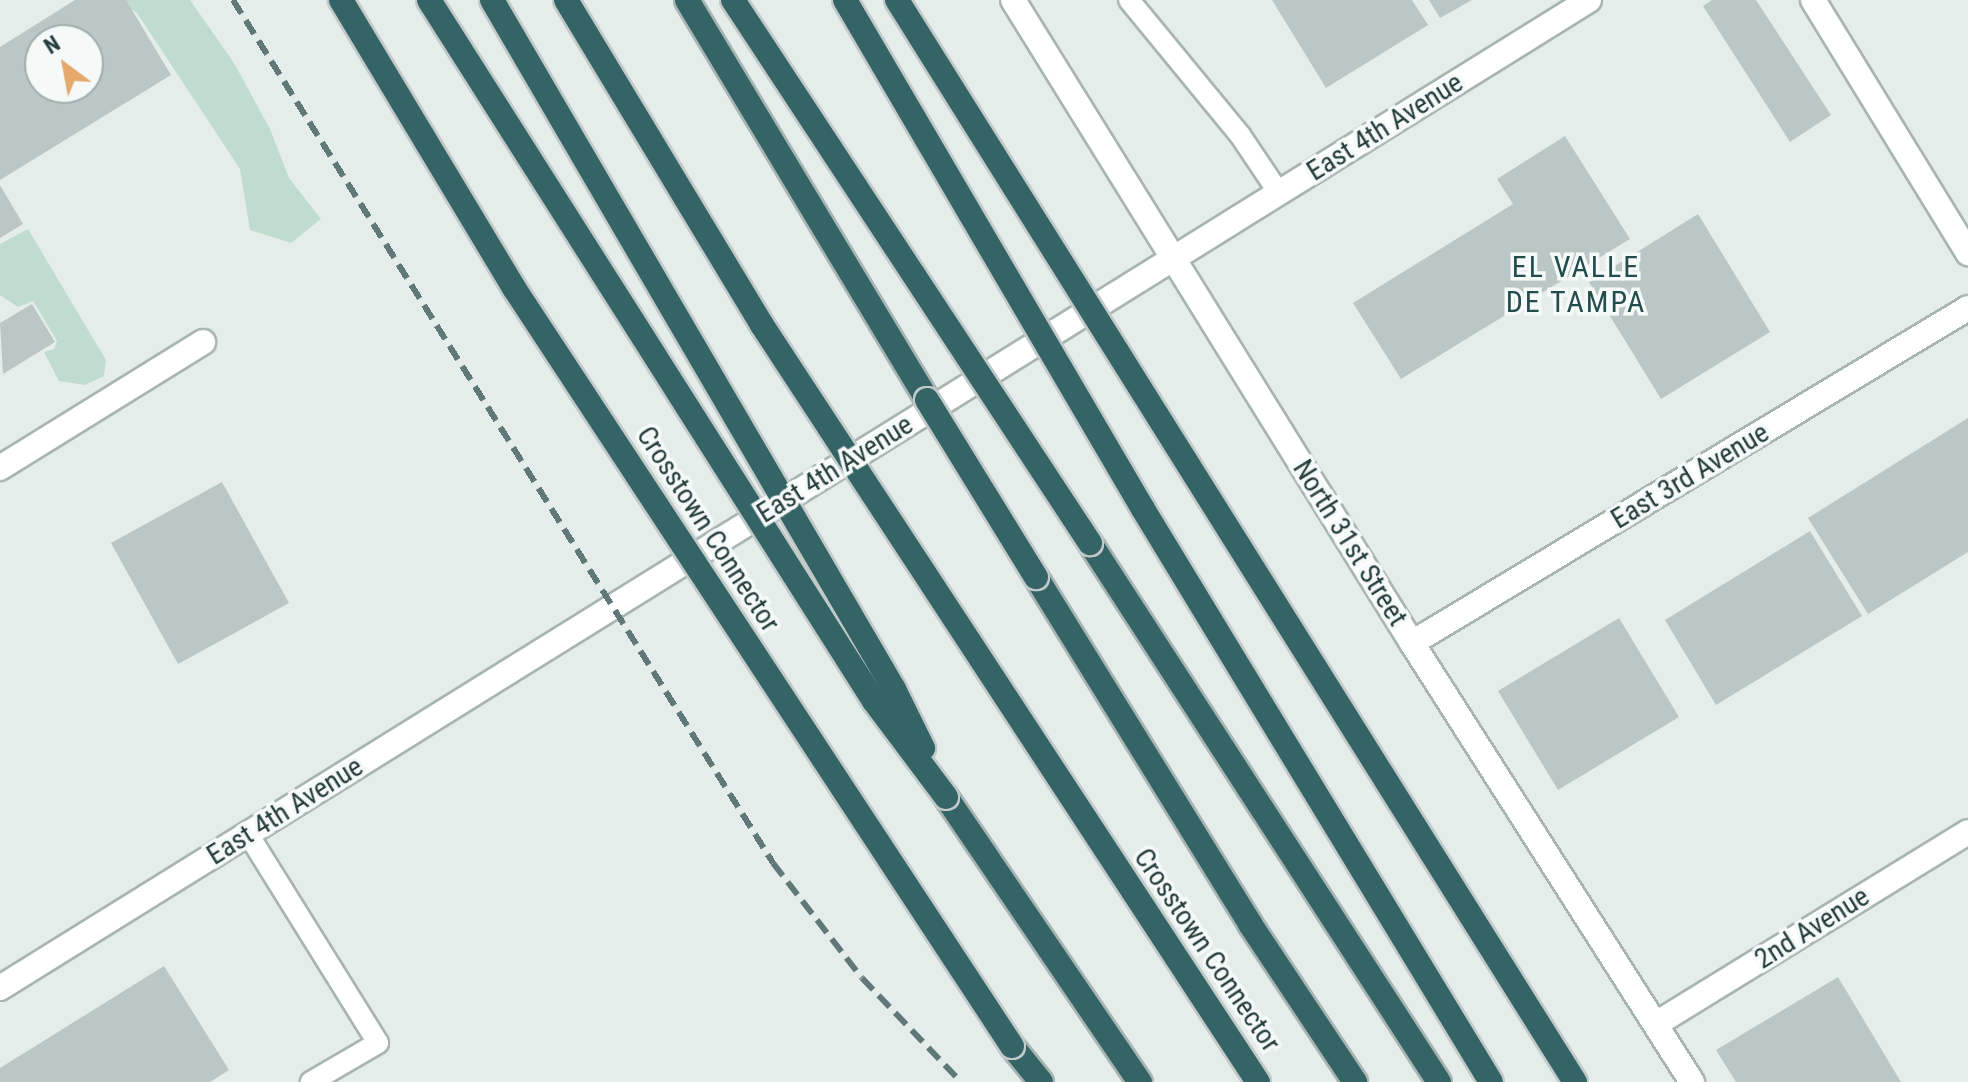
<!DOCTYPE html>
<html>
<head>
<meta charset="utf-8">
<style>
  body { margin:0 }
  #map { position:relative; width:1968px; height:1082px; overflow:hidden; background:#e5edeb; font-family:"Roboto Condensed",sans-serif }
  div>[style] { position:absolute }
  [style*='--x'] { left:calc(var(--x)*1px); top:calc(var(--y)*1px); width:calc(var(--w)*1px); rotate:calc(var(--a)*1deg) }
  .green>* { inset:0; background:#c0dccf }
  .building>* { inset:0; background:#bbc7c5 }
  .roads { filter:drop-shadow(2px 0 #a8b5b3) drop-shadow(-2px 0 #a8b5b3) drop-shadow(0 2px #a8b5b3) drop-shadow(0 -2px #a8b5b3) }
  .service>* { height:20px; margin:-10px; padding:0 10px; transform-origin:10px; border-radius:10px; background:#fff }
  .minor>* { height:24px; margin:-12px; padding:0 12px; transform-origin:12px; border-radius:12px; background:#fff }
  .tertiary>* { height:24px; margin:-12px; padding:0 12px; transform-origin:12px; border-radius:12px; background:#fff }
  .motorway>* { height:24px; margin:-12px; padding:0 12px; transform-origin:12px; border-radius:12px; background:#346466 }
  .rail>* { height:6px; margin-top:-3px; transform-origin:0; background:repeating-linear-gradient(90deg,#617878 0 16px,transparent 0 24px) }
  .bridges { filter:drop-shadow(2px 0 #c2c9c9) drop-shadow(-2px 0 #c2c9c9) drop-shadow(0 2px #c2c9c9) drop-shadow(0 -2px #c2c9c9) }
  .motorway-bridge>* { height:24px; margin:-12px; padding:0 12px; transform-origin:12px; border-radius:12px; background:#346466 }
  span { translate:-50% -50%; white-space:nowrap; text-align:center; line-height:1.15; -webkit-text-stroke:7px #f5f9f8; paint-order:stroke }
  .street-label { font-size:28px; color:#263d3d }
  .neighbourhood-label { font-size:30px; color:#234d4d; letter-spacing:2px }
  .north { position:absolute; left:24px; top:24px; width:80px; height:80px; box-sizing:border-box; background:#f5f9f8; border:2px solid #a2aead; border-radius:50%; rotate:328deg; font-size:22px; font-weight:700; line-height:32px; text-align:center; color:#263d3d }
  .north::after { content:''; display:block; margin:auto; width:28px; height:36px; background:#e5a96b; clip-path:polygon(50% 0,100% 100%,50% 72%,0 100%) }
</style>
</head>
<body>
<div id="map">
  <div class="green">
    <div style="clip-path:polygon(118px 0,190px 0,234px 63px,270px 129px,289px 178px,321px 219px,291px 243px,250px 230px,240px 169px,137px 13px)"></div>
    <div style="clip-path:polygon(28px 229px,106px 360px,104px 376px,85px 385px,59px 381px,44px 352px,54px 349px,57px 341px,33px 301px,18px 307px,0 295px,0 244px)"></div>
  </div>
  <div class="building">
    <div style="clip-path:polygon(evenodd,75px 0,126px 0,171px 75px,0 180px,0 47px,75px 0,40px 40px,88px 40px,88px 88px,40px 88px,40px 40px)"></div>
    <div style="clip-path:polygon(1272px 0,1412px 0,1428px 25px,1326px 88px)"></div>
    <div style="clip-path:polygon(1429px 0,1472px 0,1440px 18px)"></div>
    <div style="clip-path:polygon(1712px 0,1756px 0,1831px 115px,1790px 142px,1703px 6px)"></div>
    <div style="clip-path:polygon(1565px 136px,1630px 239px,1401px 379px,1353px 303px,1513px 204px,1497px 179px)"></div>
    <div style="clip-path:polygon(0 185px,23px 224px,0 238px)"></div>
    <div style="clip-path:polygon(1698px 214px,1770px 332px,1661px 399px,1589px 282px)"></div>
    <div style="clip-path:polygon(32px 304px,55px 342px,3px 374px,0 323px)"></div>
    <div style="clip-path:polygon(1968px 418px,1968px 552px,1868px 614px,1808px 518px)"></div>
    <div style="clip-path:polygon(222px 482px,289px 603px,178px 664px,111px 543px)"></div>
    <div style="clip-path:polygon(1810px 531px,1862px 616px,1716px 705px,1665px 620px)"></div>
    <div style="clip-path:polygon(1619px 618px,1679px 717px,1558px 790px,1498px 691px)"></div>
    <div style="clip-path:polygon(164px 966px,229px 1070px,210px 1082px,0 1082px,0 1068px)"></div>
    <div style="clip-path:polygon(1838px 977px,1901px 1082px,1736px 1082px,1716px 1050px)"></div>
  </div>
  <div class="roads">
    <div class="service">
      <div style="--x:1129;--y:0;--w:175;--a:50.6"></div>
      <div style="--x:1240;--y:135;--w:70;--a:56.1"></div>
      <div style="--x:248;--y:834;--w:246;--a:58.1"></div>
      <div style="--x:378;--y:1043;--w:78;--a:149.8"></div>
    </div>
    <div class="minor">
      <div style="--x:1013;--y:0;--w:757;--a:58.18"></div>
      <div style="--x:1412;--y:643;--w:521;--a:57.47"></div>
      <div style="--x:1813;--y:0;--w:297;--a:58.5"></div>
      <div style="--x:0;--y:468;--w:239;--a:-31.8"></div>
      <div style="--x:1412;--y:643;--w:649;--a:-31.07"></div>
      <div style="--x:1656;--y:1024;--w:366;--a:-31.6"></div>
    </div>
    <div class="tertiary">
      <div style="--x:0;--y:988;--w:1871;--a:-31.87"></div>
    </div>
    <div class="motorway">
      <div style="--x:687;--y:0;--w:466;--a:59"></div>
      <div style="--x:1090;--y:543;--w:642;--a:57.08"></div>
      <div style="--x:1036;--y:577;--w:408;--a:58.3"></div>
      <div style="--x:1250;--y:924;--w:190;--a:56.4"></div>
      <div style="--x:946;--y:797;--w:345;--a:55.8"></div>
      <div style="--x:1012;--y:1046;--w:46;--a:51.1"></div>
    </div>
  </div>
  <div class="rail">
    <div style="--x:233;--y:0;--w:1018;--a:57.96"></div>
    <div style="--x:773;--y:863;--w:145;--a:52.3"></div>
    <div style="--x:862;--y:978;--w:144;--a:46.4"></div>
  </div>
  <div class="bridges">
    <div class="motorway-bridge">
      <div style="--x:341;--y:0;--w:336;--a:59"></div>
      <div style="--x:514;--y:288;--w:907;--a:56.7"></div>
      <div style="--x:429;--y:0;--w:830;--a:57.59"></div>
      <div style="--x:874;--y:701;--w:120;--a:53.1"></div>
      <div style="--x:492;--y:0;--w:798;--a:59.74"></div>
      <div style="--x:894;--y:689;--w:66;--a:63.8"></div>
      <div style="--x:566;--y:0;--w:380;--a:58.9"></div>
      <div style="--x:762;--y:325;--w:905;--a:56.77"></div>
      <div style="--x:733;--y:0;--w:650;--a:56.68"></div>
      <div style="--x:845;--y:0;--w:590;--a:59.65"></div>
      <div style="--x:1143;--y:509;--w:670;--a:58.73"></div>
      <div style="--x:897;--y:0;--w:1277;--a:57.93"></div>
      <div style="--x:927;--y:400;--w:208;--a:58.4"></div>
    </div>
  </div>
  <div class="street-label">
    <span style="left:1385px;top:127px;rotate:-32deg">East 4th Avenue</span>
    <span style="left:835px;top:469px;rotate:-32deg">East 4th Avenue</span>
    <span style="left:1690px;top:476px;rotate:-31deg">East 3rd Avenue</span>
    <span style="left:708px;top:529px;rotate:57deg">Crosstown Connector</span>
    <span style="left:1350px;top:543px;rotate:58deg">North 31st Street</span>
    <span style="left:285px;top:811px;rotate:-32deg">East 4th Avenue</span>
    <span style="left:1812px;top:928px;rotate:-32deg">2nd Avenue</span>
    <span style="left:1207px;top:950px;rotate:56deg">Crosstown Connector</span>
  </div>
  <div class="neighbourhood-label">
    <span style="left:1576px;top:284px">EL VALLE<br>DE TAMPA</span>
  </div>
  <div class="north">N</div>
</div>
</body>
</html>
